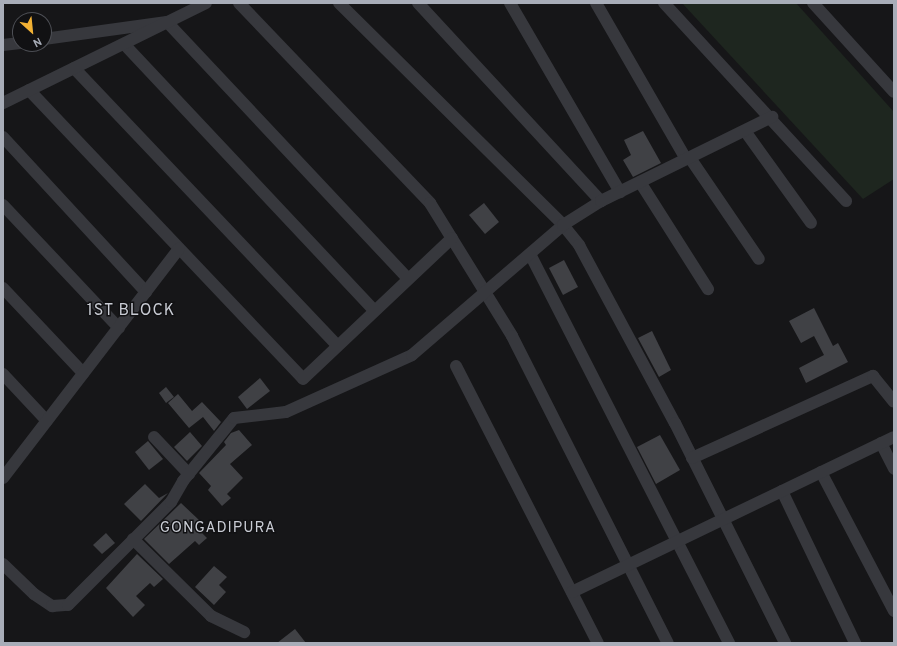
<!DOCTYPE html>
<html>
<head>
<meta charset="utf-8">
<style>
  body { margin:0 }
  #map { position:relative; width:897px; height:646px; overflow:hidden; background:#161618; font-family:Overpass,sans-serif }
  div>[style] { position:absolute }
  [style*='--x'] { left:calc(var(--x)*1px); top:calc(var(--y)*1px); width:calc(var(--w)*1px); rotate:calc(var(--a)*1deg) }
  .green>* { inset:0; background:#1e261f }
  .building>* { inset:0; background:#404145 }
  .minor>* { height:12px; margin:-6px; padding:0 6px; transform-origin:6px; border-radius:6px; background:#37383d }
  span { translate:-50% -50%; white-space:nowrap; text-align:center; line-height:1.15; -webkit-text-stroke:3px #111113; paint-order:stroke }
  .neighbourhood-label { font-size:15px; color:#c9ccd4; letter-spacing:1px }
  .quarter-label { font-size:16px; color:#c9ccd4; letter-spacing:1px }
  .frame { position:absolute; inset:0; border:4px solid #a8adb8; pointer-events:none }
  .north { position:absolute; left:12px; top:12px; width:40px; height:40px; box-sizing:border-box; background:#111113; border:1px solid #4d4f55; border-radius:50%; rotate:153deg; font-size:11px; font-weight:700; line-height:16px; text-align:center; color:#a8adb8 }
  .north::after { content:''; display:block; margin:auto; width:14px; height:18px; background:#f2b134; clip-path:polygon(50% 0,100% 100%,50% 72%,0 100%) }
</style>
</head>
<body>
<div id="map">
  <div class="green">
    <div style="clip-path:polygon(682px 3px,796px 3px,894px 112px,894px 179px,863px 199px)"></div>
  </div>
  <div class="building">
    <div style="clip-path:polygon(643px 131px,661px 163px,633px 177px,623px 160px,631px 155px,624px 140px)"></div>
    <div style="clip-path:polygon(484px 203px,499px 222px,485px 234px,469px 215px)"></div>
    <div style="clip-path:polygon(564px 260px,578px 287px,563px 295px,549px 268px)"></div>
    <div style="clip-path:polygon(814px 308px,833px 346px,838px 343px,848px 362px,806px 383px,799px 368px,824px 355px,814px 336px,801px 343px,789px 321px)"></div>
    <div style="clip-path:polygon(652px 331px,671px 370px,659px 377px,638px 338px)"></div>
    <div style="clip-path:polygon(260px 378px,270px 391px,247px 409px,238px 397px)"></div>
    <div style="clip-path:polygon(166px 387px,174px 397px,166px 403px,159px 393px)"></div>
    <div style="clip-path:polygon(178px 394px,192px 411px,202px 402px,221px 422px,214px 431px,203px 417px,189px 428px,168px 403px)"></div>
    <div style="clip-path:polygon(239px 430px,252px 445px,230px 464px,243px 478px,227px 494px,231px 498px,222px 506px,208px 490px,211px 486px,199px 473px,226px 445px,224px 442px,231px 433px)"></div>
    <div style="clip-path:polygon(190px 432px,202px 446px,187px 461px,174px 447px)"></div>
    <div style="clip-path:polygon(660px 435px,680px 470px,656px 484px,637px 447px)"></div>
    <div style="clip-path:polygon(148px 441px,163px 459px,149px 470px,135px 452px)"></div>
    <div style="clip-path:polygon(145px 484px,159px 498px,168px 493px,141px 521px,124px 504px)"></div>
    <div style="clip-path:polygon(181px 503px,199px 520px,194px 525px,207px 538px,199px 545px,195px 541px,169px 564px,144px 539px)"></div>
    <div style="clip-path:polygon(106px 533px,115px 543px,102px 554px,93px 545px)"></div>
    <div style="clip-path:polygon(137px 554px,163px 579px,154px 587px,150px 583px,136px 596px,145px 605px,133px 617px,106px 588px)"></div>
    <div style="clip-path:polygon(214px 566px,227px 577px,219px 585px,226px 592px,214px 605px,195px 587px)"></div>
    <div style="clip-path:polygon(295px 629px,306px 643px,277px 643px)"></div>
  </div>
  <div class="minor">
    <div style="--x:239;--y:3;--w:277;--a:46.3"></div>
    <div style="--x:430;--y:203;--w:156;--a:58.3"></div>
    <div style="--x:512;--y:336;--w:344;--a:63.1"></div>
    <div style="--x:339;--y:3;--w:315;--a:44.7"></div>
    <div style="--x:563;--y:225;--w:26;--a:51"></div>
    <div style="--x:579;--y:245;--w:202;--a:61.7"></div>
    <div style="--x:675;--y:423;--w:246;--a:63.4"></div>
    <div style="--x:418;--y:3;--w:270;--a:47.3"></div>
    <div style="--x:510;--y:3;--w:219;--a:59.8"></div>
    <div style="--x:596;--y:3;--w:180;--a:60"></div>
    <div style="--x:664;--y:3;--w:269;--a:47.4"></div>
    <div style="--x:813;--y:3;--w:120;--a:47.7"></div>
    <div style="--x:44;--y:39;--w:124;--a:-7.9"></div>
    <div style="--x:167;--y:22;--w:352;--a:46.8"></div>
    <div style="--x:124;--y:44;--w:365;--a:46.8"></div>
    <div style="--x:3;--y:45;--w:17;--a:-7"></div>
    <div style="--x:74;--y:68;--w:382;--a:46.5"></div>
    <div style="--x:29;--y:90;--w:398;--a:46.5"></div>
    <div style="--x:303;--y:379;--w:205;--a:-43.4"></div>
    <div style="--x:3;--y:103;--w:226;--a:-26.2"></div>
    <div style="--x:745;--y:131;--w:113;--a:54.3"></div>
    <div style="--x:3;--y:137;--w:211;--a:47.3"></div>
    <div style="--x:690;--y:158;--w:122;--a:55.7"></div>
    <div style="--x:640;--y:182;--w:127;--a:57.6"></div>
    <div style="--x:3;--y:205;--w:169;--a:46.7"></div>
    <div style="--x:530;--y:254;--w:437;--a:62.9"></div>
    <div style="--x:3;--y:288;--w:117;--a:46.7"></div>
    <div style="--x:456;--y:366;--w:311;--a:62.9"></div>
    <div style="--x:3;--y:374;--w:64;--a:46.9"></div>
    <div style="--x:154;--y:437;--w:51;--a:46.6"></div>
    <div style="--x:881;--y:443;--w:29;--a:63"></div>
    <div style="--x:692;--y:458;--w:199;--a:-24.4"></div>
    <div style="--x:873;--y:376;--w:33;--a:51"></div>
    <div style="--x:821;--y:472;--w:157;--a:62.3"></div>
    <div style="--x:3;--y:478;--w:289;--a:-52.5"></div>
    <div style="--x:782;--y:491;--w:169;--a:64.3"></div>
    <div style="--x:133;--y:539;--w:110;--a:44.6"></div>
    <div style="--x:211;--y:616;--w:37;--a:26"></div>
    <div style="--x:3;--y:564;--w:43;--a:44.1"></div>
    <div style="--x:34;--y:594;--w:22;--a:34"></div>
    <div style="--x:52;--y:606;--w:16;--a:-4"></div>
    <div style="--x:68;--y:605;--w:146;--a:-45"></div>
    <div style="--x:171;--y:502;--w:24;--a:-60"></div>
    <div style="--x:183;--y:481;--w:81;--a:-51"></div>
    <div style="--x:234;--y:418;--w:52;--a:-6.6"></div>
    <div style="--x:286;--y:412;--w:138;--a:-24.3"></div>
    <div style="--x:412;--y:355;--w:199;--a:-40.7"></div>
    <div style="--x:563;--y:225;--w:45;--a:-32.3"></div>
    <div style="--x:601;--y:201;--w:191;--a:-26.2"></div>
    <div style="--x:572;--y:592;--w:357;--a:-25.7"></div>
  </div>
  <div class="neighbourhood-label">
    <span style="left:218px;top:529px">GONGADIPURA</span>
  </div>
  <div class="quarter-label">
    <span style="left:131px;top:311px">1ST BLOCK</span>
  </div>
  <div class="frame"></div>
  <div class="north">N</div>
</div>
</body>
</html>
